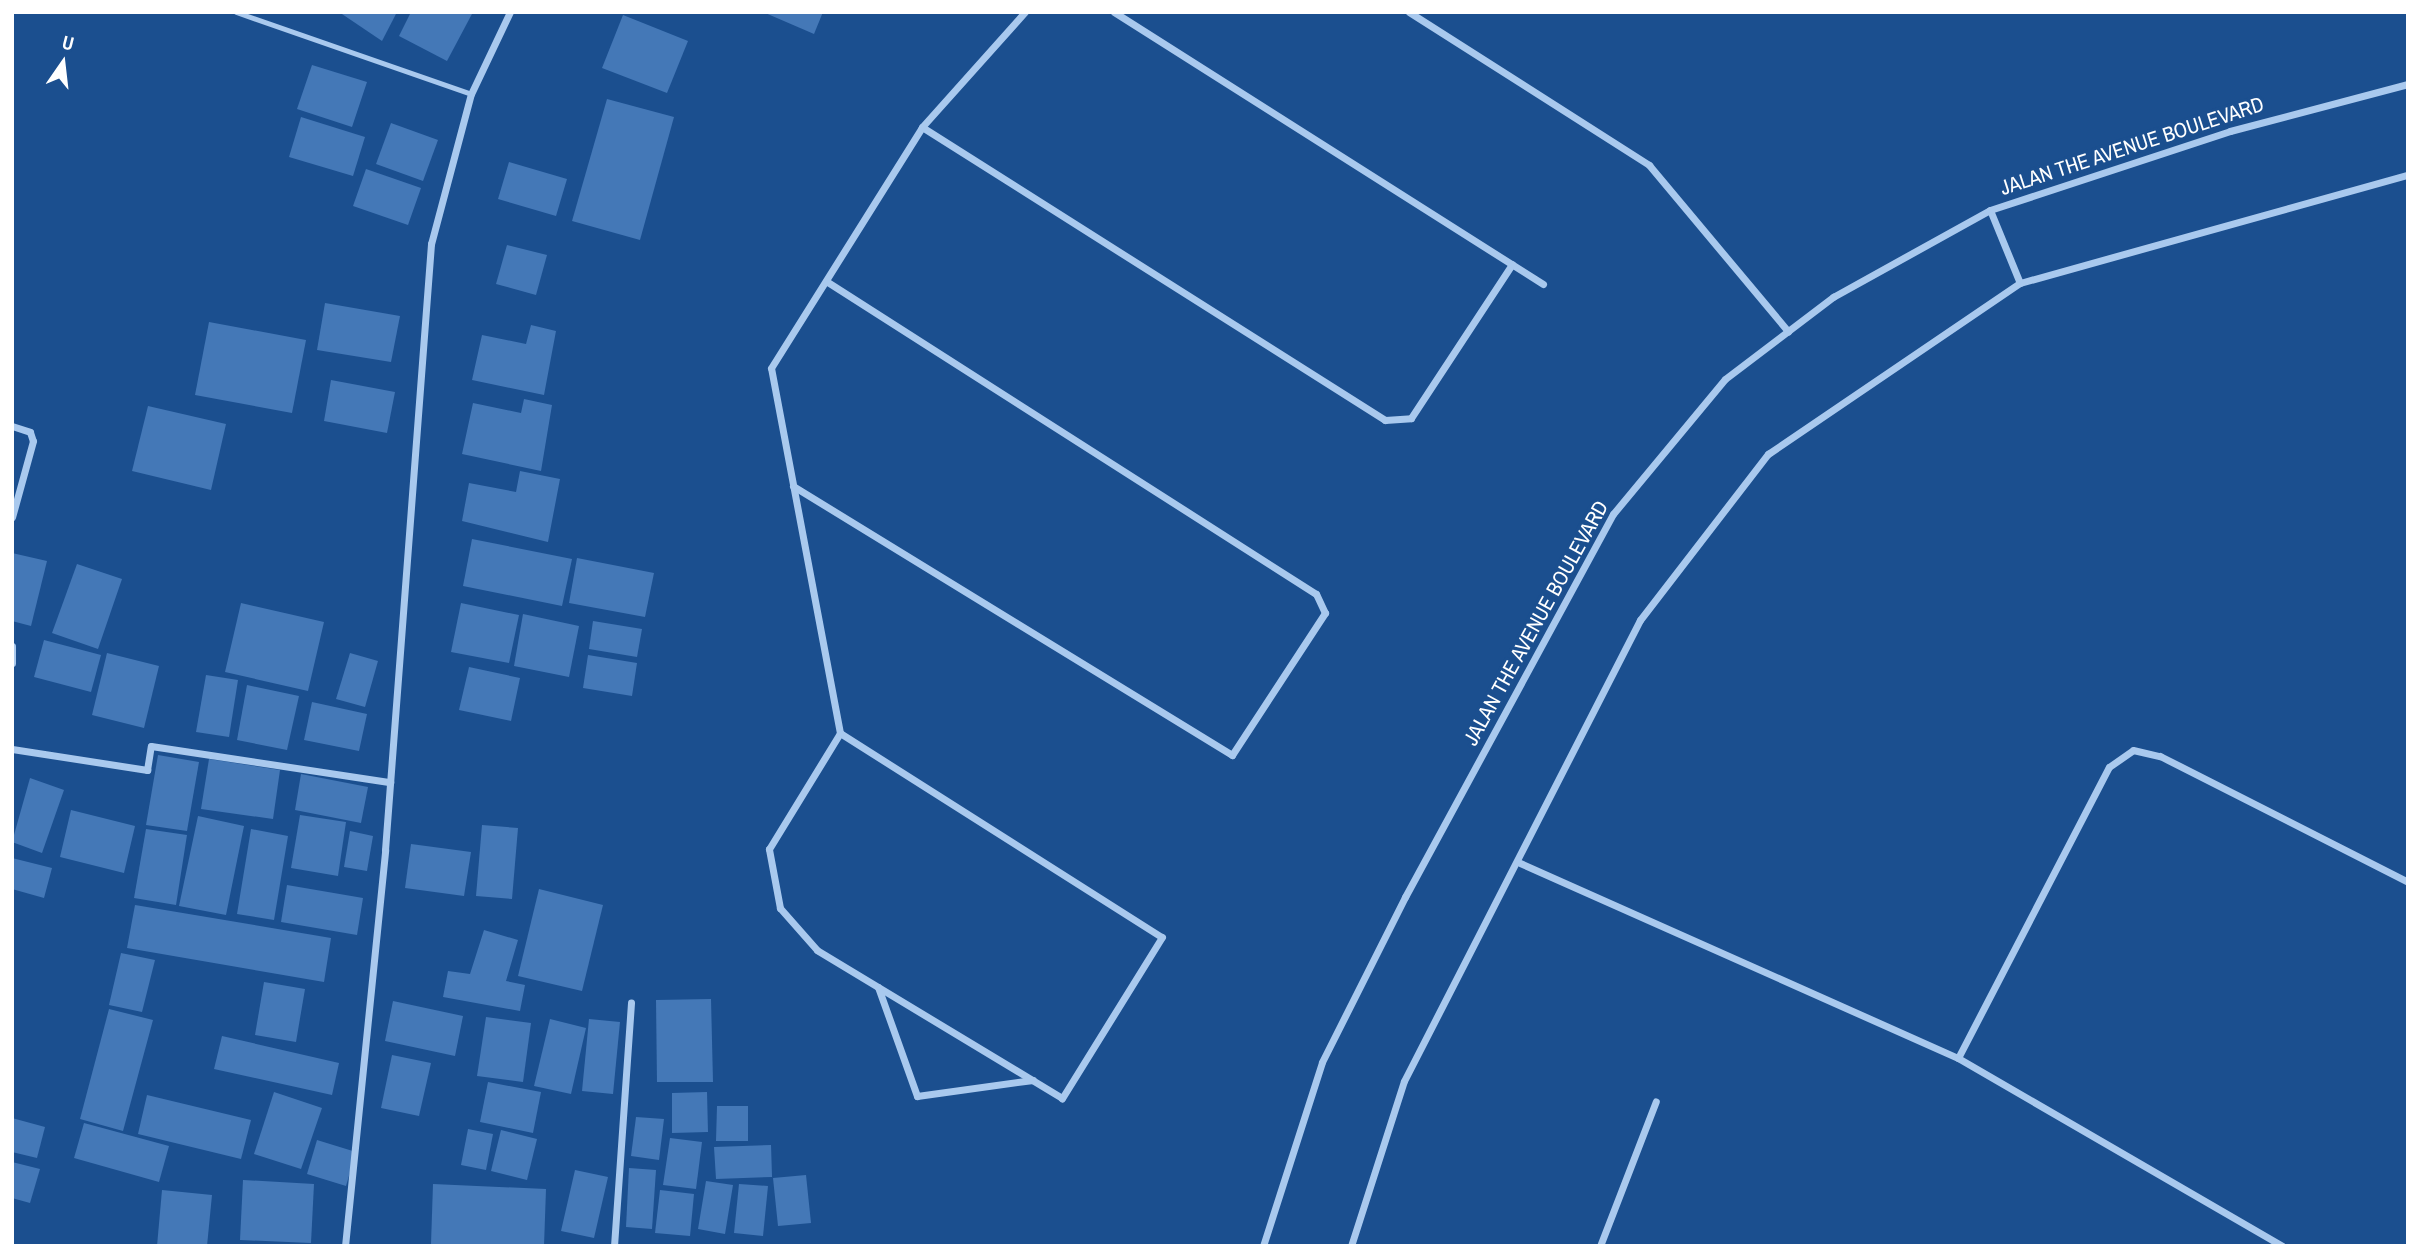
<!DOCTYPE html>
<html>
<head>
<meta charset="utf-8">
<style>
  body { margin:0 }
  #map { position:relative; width:2420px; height:1258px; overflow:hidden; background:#1b4f8f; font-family:"Archivo Narrow",sans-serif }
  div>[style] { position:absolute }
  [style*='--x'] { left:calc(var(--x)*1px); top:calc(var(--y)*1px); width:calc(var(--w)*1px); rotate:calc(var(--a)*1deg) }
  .building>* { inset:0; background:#4478b7 }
  .service>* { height:5px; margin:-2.5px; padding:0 2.5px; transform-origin:2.5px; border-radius:2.5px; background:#a9c9ee }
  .minor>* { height:7px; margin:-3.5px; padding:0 3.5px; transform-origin:3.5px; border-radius:3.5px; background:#a9c9ee }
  span { translate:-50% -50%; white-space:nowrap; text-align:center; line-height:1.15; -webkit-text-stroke:6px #1b4f8f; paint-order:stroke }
  .street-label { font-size:21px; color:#fff }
  .frame { position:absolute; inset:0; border:14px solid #fff; pointer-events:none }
  .north { position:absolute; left:28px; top:28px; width:70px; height:70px; -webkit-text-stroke:5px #1b4f8f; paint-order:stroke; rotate:14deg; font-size:19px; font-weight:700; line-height:28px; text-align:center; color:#fff }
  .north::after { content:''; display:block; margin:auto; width:24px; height:32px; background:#fff; clip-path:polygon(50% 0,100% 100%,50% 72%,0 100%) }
</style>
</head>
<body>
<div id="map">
  <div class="building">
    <div style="clip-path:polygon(339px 12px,397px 12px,382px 41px)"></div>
    <div style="clip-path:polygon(411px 12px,473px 12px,447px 61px,399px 36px)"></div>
    <div style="clip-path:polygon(763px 12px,823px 12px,814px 34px)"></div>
    <div style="clip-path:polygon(623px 15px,688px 41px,667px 93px,602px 68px)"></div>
    <div style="clip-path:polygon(312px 65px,367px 82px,352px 127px,297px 109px)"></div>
    <div style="clip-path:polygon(607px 99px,674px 117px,640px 240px,572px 221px)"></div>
    <div style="clip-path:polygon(301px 117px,365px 137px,353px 176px,289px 157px)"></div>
    <div style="clip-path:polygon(391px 123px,438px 140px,423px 181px,376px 164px)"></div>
    <div style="clip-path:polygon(509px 162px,567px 179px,556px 216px,498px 199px)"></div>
    <div style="clip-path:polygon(366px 169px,421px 188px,408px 225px,353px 206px)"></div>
    <div style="clip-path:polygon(507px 245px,547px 255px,536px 295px,496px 284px)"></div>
    <div style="clip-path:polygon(325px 303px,400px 316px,391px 362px,317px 350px)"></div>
    <div style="clip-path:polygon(209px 322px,306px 340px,292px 413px,195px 395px)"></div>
    <div style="clip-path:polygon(531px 325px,556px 331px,544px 395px,472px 380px,482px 335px,526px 344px)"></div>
    <div style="clip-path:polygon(331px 380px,395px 392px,387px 433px,324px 421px)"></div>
    <div style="clip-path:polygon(524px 399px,552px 405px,541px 471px,462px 454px,473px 403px,521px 413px)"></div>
    <div style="clip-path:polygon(148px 406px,226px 424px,211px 490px,132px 471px)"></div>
    <div style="clip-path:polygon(520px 471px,560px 479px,548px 542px,462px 521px,469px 483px,516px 492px)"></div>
    <div style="clip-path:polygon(472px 539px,572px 559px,562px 606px,463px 586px)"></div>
    <div style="clip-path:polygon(12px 553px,47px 561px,31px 626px,12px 621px)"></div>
    <div style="clip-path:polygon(577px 558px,654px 573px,645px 617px,569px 603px)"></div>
    <div style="clip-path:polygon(77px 564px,122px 579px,98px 649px,52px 633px)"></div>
    <div style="clip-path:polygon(241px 603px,324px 622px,308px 691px,225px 672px)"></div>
    <div style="clip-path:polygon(461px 603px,519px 615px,509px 663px,451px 652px)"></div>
    <div style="clip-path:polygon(523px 614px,579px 626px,569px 677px,514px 666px)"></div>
    <div style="clip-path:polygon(593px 621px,642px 629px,637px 657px,589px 649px)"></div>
    <div style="clip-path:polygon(44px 640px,101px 655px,91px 692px,34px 677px)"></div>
    <div style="clip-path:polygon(107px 653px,159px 666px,144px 728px,92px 715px)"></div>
    <div style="clip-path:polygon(350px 653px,378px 661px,365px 707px,336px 699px)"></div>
    <div style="clip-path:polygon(588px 655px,637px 663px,632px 696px,583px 688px)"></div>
    <div style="clip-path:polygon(469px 667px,520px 678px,511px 721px,459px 710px)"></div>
    <div style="clip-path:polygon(206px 675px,238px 680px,229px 737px,196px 732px)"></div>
    <div style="clip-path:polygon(247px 685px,299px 696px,287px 750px,237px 740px)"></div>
    <div style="clip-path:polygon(312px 702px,367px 714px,359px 751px,304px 740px)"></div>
    <div style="clip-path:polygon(158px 755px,199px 762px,187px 831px,146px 825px)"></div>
    <div style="clip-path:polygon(209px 759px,280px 770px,273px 819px,201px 809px)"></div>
    <div style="clip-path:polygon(301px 774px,368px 787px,361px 823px,295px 810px)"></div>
    <div style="clip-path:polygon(30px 778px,64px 790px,42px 853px,12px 842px)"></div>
    <div style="clip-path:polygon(71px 810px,135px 826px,124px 873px,60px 857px)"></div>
    <div style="clip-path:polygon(300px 815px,346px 822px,338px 876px,291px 868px)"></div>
    <div style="clip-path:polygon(198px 816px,244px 826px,226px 915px,179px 906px)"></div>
    <div style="clip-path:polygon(482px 825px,518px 828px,512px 899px,476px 896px)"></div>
    <div style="clip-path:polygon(146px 829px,187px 835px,176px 905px,134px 898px)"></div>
    <div style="clip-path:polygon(251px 829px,288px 836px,274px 920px,237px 914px)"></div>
    <div style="clip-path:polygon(350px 831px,373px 836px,367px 871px,344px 867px)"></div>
    <div style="clip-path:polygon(411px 844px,471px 852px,464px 896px,405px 888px)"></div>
    <div style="clip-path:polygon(12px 858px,52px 868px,44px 898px,12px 889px)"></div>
    <div style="clip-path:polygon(287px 885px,363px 898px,357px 935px,281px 922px)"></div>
    <div style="clip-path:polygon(539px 889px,603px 905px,582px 991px,518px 976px)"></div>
    <div style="clip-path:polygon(135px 905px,331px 938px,324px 982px,127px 948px)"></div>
    <div style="clip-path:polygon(484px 930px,518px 940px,506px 981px,525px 985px,520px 1011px,443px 997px,448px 971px,470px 974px)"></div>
    <div style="clip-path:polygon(121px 953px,155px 960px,142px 1012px,109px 1005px)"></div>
    <div style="clip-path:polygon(264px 982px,305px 989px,296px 1042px,255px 1035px)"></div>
    <div style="clip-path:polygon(711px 999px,713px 1082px,657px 1082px,656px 1000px)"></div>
    <div style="clip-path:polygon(393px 1001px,463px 1016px,455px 1056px,385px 1041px)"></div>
    <div style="clip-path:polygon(109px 1009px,153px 1020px,123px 1131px,80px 1119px)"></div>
    <div style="clip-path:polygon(486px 1017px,531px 1023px,523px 1082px,477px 1076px)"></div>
    <div style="clip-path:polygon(550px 1019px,586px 1028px,571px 1094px,534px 1086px)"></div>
    <div style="clip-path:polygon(589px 1019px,620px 1022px,613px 1094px,582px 1091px)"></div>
    <div style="clip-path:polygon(222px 1036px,339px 1063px,332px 1095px,214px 1069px)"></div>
    <div style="clip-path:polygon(392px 1055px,431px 1063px,419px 1116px,381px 1108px)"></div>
    <div style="clip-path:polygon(488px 1082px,541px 1092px,533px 1133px,480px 1122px)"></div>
    <div style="clip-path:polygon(274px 1092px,322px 1108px,301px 1169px,254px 1154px)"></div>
    <div style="clip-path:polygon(707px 1092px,708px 1132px,672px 1133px,672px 1093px)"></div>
    <div style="clip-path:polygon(147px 1095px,251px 1120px,241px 1159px,138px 1134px)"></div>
    <div style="clip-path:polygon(717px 1106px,748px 1106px,748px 1141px,716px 1141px)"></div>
    <div style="clip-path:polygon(636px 1117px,664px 1119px,659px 1160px,631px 1156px)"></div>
    <div style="clip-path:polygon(12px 1118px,45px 1127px,37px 1158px,12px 1152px)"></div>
    <div style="clip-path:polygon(84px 1123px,169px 1146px,159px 1182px,74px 1158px)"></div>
    <div style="clip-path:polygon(468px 1129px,493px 1134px,486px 1170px,461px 1165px)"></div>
    <div style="clip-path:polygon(501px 1130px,537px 1139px,527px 1180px,491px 1171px)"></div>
    <div style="clip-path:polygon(670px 1138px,702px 1142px,696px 1189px,663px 1185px)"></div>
    <div style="clip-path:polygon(317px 1140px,356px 1152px,346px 1186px,307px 1174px)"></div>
    <div style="clip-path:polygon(771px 1145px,772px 1177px,716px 1179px,714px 1147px)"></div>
    <div style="clip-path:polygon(12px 1162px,40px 1169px,30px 1203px,12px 1198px)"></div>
    <div style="clip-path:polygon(629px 1168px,656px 1170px,652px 1229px,626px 1227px)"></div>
    <div style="clip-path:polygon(575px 1170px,608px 1177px,594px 1238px,561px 1231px)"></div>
    <div style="clip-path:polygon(806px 1175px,811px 1223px,778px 1226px,773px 1178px)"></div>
    <div style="clip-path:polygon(243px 1180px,314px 1184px,311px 1243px,240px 1240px)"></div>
    <div style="clip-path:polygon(706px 1181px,733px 1185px,725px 1234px,698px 1229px)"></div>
    <div style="clip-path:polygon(433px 1184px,546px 1189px,544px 1246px,431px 1244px)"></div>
    <div style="clip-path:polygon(739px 1184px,768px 1186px,763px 1236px,734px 1233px)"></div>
    <div style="clip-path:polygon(162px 1190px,212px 1195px,207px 1246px,157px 1246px)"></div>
    <div style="clip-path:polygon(660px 1190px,694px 1194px,690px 1236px,655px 1233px)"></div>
  </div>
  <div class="service">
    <div style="--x:236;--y:12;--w:249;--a:19.2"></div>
  </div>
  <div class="minor">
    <div style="--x:1114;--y:12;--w:508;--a:32.38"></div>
    <div style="--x:1409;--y:12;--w:285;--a:32.5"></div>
    <div style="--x:1649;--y:165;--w:217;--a:50.1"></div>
    <div style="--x:922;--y:127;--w:548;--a:32.33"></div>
    <div style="--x:1385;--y:420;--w:26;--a:-4"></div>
    <div style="--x:1411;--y:418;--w:184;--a:-56.7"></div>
    <div style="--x:1990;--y:210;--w:79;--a:67.7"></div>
    <div style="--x:12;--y:426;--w:19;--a:18"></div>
    <div style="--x:30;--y:432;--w:9;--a:72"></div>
    <div style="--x:33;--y:441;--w:79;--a:105.4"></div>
    <div style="--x:793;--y:486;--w:515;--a:31.5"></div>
    <div style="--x:1232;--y:755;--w:170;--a:-56.8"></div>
    <div style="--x:1325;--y:613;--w:21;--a:-115"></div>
    <div style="--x:1316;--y:594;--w:581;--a:-147.43"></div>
    <div style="--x:12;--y:646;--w:17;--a:90"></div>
    <div style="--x:840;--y:733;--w:381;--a:32.4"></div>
    <div style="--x:1162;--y:937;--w:190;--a:121.8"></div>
    <div style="--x:1062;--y:1098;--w:286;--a:-148.9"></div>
    <div style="--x:817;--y:950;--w:56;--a:-131.4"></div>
    <div style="--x:780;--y:908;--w:60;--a:-100.6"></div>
    <div style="--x:769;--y:849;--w:136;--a:-58.5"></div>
    <div style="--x:840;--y:733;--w:371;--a:-100.7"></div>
    <div style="--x:771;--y:368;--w:284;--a:-57.9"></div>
    <div style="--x:922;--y:127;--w:154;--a:-48.2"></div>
    <div style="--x:12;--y:749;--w:137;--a:8.8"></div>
    <div style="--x:147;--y:770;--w:24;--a:-81"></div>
    <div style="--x:151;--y:746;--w:242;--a:8.6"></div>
    <div style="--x:1520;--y:863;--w:479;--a:24"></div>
    <div style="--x:1958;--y:1058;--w:375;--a:30.1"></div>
    <div style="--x:878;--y:987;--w:116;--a:70.3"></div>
    <div style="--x:917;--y:1096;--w:117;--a:-7.9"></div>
    <div style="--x:1958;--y:1058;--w:328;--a:-62.6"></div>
    <div style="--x:2109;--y:767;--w:29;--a:-35"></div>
    <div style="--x:2133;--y:750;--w:28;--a:13"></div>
    <div style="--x:2160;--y:756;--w:278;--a:26.9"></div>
    <div style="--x:345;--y:1246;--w:398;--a:-84.2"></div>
    <div style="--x:385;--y:850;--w:608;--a:-85.66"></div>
    <div style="--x:431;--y:244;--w:155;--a:-75.1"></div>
    <div style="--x:471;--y:94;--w:91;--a:-64.6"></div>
    <div style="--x:614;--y:1246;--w:244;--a:-86"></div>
    <div style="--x:1263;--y:1246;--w:193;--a:-72.2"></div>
    <div style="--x:1322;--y:1062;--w:185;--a:-63.3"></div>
    <div style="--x:1405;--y:897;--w:436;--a:-61.5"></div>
    <div style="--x:1613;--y:514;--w:175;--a:-50.3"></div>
    <div style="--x:1725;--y:379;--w:136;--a:-37.2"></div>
    <div style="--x:1833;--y:297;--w:179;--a:-29"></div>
    <div style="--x:1990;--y:210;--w:253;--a:-18.2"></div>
    <div style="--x:2230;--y:131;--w:184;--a:-14.8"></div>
    <div style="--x:1351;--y:1246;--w:173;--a:-72.2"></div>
    <div style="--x:1404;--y:1081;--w:518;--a:-62.89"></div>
    <div style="--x:1640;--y:620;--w:210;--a:-52.4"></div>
    <div style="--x:1768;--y:454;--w:305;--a:-34.2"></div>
    <div style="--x:2020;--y:283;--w:403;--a:-15.6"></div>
    <div style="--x:1600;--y:1246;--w:155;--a:-68.9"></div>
  </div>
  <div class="street-label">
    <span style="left:2132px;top:146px;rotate:-18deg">JALAN THE AVENUE BOULEVARD</span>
    <span style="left:1536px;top:623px;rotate:-61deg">JALAN THE AVENUE BOULEVARD</span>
  </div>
  <div class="frame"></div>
  <div class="north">U</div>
</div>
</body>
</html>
